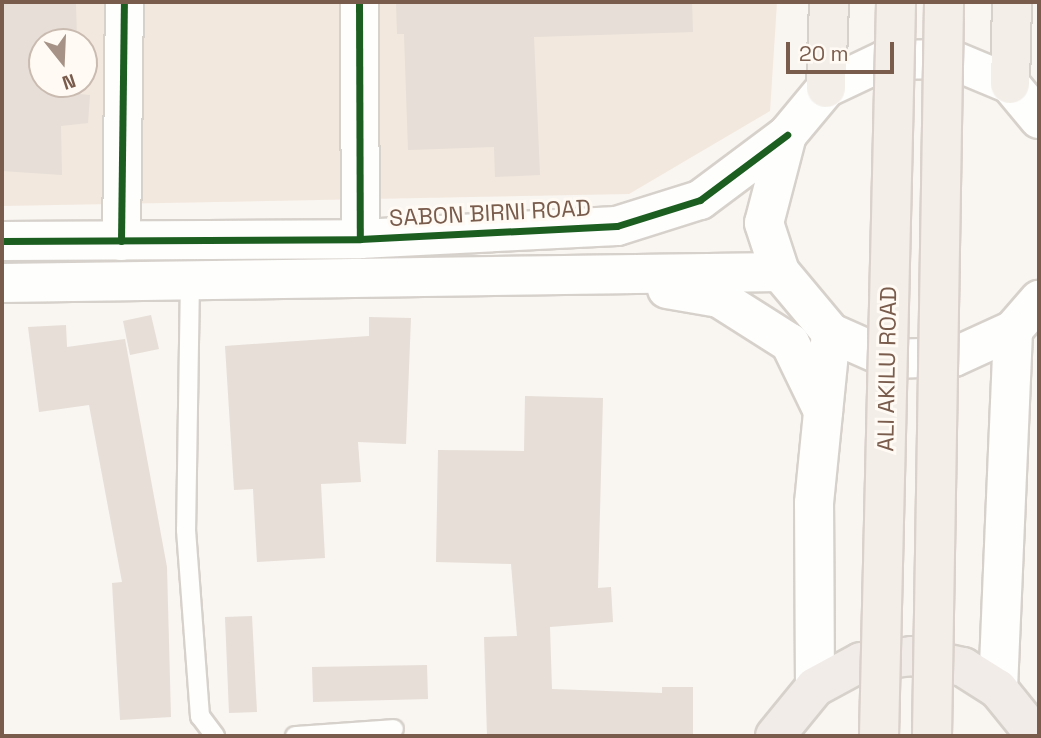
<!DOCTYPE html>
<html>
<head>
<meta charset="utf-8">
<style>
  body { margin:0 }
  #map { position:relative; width:1041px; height:738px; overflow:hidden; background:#f9f5f0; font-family:"Space Grotesk",sans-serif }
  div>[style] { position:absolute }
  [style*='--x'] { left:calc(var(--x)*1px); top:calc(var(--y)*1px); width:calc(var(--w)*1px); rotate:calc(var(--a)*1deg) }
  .residential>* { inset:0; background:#f2e8de }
  .building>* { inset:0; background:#e6ded7 }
  .roads { filter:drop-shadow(2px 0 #d7d1cb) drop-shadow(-2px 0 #d7d1cb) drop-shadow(0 2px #d7d1cb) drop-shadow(0 -2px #d7d1cb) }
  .service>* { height:18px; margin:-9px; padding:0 9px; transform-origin:9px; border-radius:9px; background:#fefefd }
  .minor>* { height:37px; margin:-18.5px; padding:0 18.5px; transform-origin:18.5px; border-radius:18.5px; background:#fefefd }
  .tertiary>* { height:38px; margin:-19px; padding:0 19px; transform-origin:19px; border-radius:19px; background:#fefefd }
  .secondary>* { height:38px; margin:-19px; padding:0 19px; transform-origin:19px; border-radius:19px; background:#fefefd }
  .primary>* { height:38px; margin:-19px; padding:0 19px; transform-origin:19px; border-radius:19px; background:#f3eee8 }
  .trunk>* { height:38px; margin:-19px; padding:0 19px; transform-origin:19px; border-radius:19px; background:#f2ece8 }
  .bridges { filter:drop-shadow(2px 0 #dad1cc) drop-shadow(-2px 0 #dad1cc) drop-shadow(0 2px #dad1cc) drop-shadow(0 -2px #dad1cc) }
  .primary-bridge>* { height:38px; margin:-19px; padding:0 19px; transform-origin:19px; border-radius:19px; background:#f3eee8 }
  .cycleway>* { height:7px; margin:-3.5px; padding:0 3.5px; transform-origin:3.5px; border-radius:3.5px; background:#1b5e20 }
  span { translate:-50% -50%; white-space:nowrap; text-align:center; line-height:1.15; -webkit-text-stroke:6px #fffaf3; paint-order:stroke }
  .street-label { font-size:23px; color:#7a5c4d }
  .frame { position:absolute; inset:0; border:4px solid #7a5c4d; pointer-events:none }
  .north { position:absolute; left:28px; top:28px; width:70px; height:70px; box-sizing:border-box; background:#fffaf3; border:2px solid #cabbb1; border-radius:50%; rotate:162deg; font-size:19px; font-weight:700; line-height:28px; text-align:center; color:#7a5c4d }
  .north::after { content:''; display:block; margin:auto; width:24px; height:32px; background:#a69286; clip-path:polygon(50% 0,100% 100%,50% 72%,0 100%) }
  .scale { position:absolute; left:786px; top:42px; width:108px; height:32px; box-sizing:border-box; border:4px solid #7a5c4d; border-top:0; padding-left:9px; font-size:21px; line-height:24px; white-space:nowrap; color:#7a5c4d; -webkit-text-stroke:5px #fffaf3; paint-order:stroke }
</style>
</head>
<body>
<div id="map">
  <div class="residential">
    <div style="clip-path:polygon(evenodd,2px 2px,777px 2px,770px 111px,629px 194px,2px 206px,2px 2px,42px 42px,84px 42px,84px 84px,42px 84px,42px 42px)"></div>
  </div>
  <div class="building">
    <div style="clip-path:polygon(2px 2px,76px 2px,77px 42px,42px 42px,42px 84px,78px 84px,79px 94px,90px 95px,88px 123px,61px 126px,62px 175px,2px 171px)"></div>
    <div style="clip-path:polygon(396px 2px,692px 2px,693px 32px,534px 37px,540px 175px,495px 177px,494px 147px,408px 150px,404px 34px,397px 34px)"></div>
    <div style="clip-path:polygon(151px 315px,159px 349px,130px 355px,123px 321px)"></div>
    <div style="clip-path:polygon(369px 317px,411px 318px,406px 444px,358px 442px,361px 482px,321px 484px,325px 558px,257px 562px,253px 489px,234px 490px,225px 346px,369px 336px)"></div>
    <div style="clip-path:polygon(66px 325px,67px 347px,125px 339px,167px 567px,171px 717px,120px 720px,112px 583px,122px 582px,89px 405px,39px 412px,28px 327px)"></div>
    <div style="clip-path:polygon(525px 396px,603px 398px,598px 588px,611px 587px,613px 622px,550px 627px,552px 689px,662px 693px,662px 687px,693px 687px,693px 736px,487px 736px,484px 637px,517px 636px,511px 564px,436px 562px,438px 450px,524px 451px)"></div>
    <div style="clip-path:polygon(252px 616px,257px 712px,229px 713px,225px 617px)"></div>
    <div style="clip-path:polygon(427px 665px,428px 699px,313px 702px,312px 667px)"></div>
  </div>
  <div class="roads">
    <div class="service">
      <div style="--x:190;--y:280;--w:250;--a:90.9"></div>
      <div style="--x:186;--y:530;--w:187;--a:85.7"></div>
      <div style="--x:200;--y:716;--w:25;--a:53"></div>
      <div style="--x:295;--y:736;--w:99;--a:-4"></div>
    </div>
    <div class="minor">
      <div style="--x:359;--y:2;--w:237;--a:89.8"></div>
      <div style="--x:121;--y:241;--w:239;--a:-89.3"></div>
    </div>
    <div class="tertiary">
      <div style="--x:2;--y:241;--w:358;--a:-0.3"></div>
      <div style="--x:360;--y:239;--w:257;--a:-2.9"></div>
      <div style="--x:617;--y:226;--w:87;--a:-17.4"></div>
      <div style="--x:700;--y:200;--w:109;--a:-36.8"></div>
      <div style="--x:2;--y:283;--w:778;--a:-0.81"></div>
      <div style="--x:667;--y:289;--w:53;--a:9.8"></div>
      <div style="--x:719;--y:298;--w:84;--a:32.4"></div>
      <div style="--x:790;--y:343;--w:76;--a:64.1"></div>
    </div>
    <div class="secondary">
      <div style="--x:1039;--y:119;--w:45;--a:-129.6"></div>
      <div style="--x:1010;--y:84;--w:65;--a:-157.4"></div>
      <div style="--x:950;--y:59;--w:65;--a:179.1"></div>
      <div style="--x:885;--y:60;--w:65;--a:154.6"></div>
      <div style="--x:826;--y:88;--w:61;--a:129.7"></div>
      <div style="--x:787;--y:135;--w:91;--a:104.6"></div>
      <div style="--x:764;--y:223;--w:52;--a:71.9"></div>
      <div style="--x:780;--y:272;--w:80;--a:50.1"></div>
      <div style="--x:831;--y:333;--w:64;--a:23.8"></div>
      <div style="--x:890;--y:359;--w:64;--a:-1.8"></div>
      <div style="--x:954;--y:357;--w:65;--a:-24.6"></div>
      <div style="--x:1013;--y:330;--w:40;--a:-49"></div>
      <div style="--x:815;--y:687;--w:184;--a:-90.3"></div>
      <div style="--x:814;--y:503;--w:171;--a:-84.3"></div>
      <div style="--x:998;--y:689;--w:359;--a:-87.6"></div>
    </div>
    <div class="primary">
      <div style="--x:1010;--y:84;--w:82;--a:-88.6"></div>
      <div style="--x:826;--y:88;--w:86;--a:-88"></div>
    </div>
    <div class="trunk">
      <div style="--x:775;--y:736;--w:63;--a:-50.8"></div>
      <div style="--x:815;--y:687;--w:52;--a:-28.5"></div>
      <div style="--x:861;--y:662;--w:51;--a:-6.7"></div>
      <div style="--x:912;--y:656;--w:52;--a:12.2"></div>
      <div style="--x:963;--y:667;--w:41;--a:32.2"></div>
      <div style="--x:998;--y:689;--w:60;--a:51"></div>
    </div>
  </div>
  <div class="bridges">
    <div class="primary-bridge">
      <div style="--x:879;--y:736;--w:734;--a:-88.67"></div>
      <div style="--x:932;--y:736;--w:734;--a:-89.06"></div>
    </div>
  </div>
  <div class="cycleway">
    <div style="--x:359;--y:2;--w:237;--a:89.8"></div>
    <div style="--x:2;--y:241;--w:358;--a:-0.3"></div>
    <div style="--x:360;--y:239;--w:257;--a:-2.9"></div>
    <div style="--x:617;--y:226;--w:87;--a:-17.4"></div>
    <div style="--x:700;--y:200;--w:109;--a:-36.8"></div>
    <div style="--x:121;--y:241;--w:239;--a:-89.3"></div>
  </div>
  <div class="street-label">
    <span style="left:490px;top:213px;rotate:-3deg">SABON BIRNI ROAD</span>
    <span style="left:887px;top:369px;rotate:-89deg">ALI AKILU ROAD</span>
  </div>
  <div class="frame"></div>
  <div class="north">N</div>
  <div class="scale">20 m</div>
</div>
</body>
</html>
